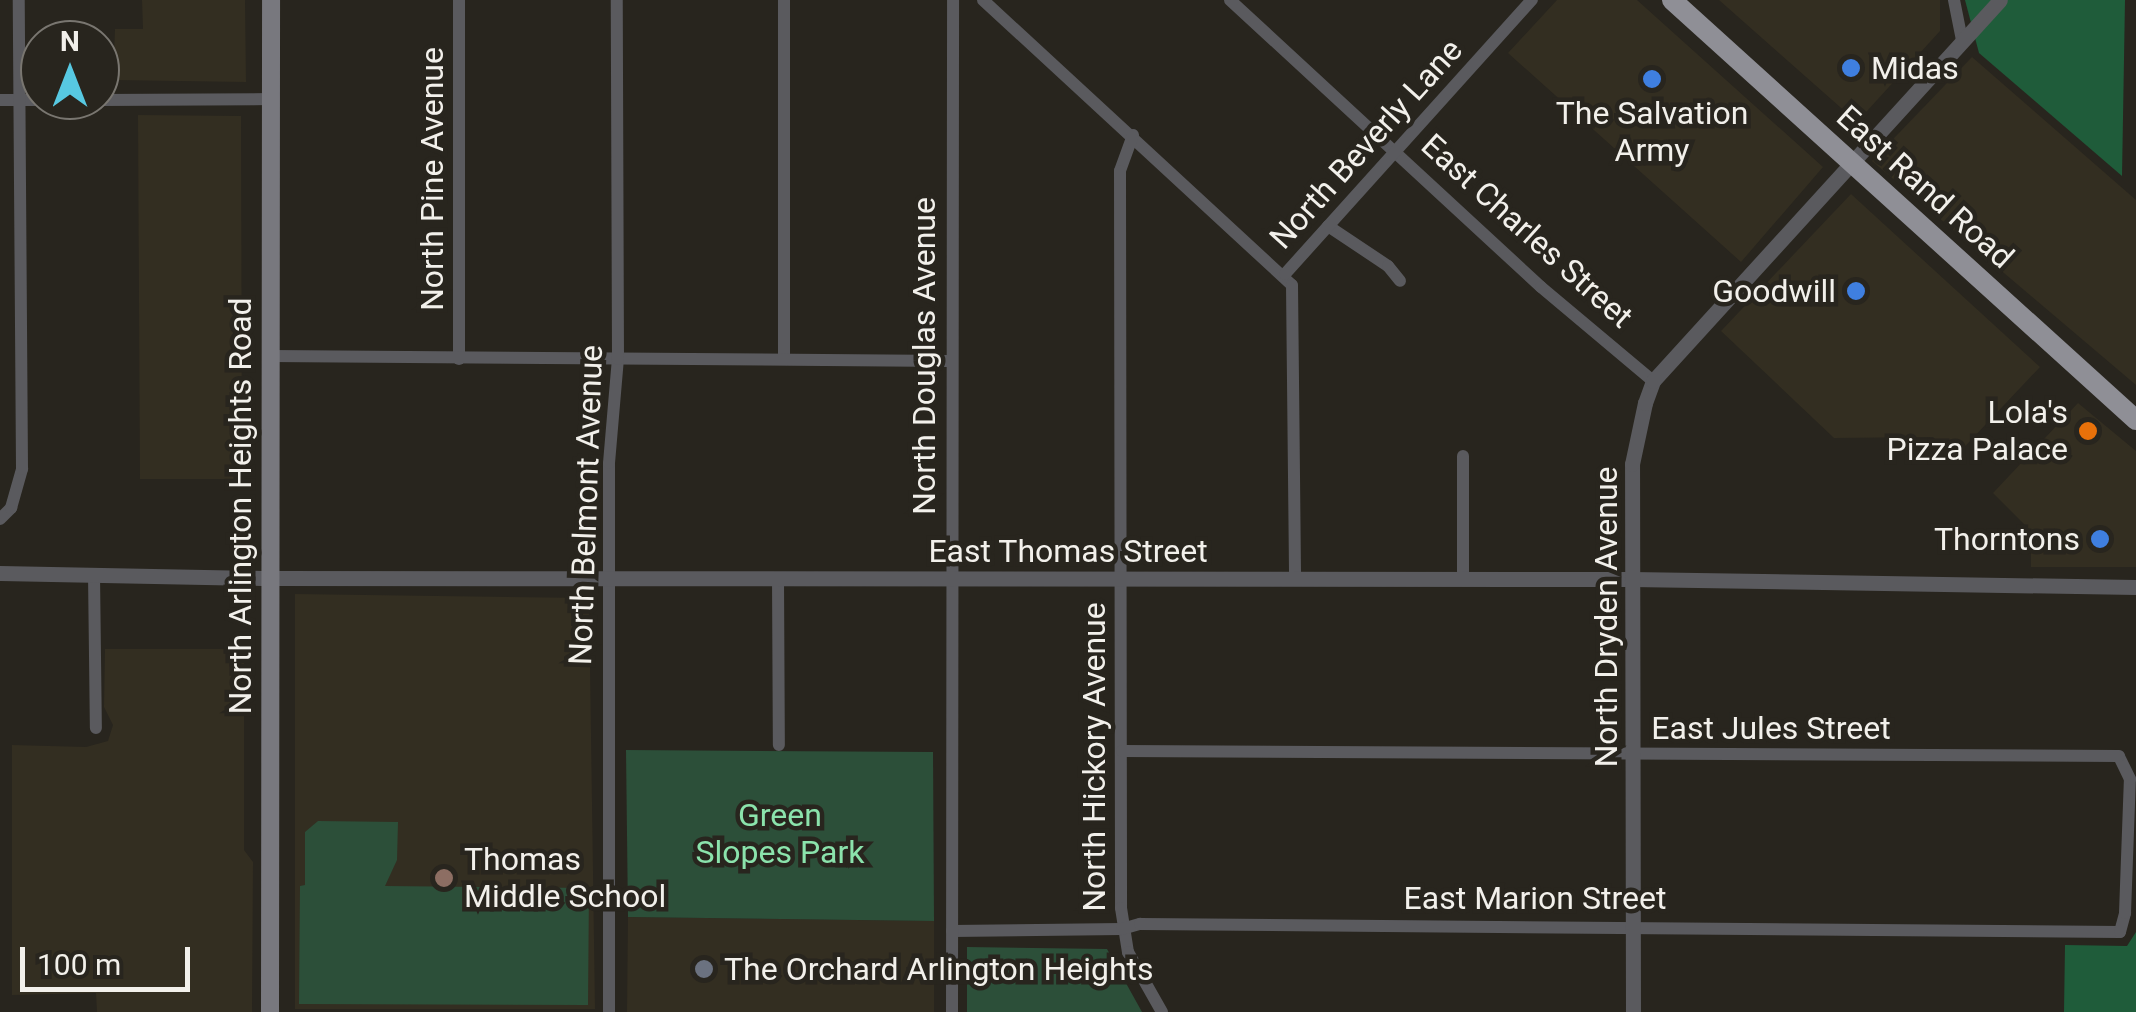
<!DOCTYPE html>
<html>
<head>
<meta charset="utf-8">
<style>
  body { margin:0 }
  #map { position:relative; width:2136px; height:1012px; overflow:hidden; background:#28251e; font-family:Roboto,sans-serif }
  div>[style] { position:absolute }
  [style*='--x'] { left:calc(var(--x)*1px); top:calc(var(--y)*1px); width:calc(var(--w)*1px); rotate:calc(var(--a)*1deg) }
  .built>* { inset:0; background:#332e21 }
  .green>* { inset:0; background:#2c4f39 }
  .forest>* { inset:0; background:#1f5c3a }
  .minor>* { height:12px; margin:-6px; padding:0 6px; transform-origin:6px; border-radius:6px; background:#5a5a5e }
  .tertiary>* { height:15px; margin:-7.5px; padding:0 7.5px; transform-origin:7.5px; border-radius:7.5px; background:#5a5a5e }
  .secondary>* { height:18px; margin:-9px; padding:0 9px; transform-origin:9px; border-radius:9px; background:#78787e }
  .primary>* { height:20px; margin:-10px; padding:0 10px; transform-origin:10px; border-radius:10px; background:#8f8f96 }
  .dots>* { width:28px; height:28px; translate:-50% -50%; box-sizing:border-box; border:5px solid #28251e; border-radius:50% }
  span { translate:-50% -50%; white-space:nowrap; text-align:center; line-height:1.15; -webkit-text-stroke:9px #28251e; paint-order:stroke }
  .poi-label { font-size:32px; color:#f2f0eb }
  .left { translate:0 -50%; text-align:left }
  .right { translate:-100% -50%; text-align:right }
  .street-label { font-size:32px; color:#f2f0eb }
  .park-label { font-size:32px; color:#8be3ac }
  .north { position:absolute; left:20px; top:20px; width:100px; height:100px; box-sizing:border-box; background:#28251e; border:2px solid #797670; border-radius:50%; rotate:0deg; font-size:28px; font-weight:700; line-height:40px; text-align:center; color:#f2f0eb }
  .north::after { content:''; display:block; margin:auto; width:35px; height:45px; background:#57c9e2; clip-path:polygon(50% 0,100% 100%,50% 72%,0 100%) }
  .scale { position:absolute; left:20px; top:947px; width:170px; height:45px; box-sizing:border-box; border:5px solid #f2f0eb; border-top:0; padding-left:12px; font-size:30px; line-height:35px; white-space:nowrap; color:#f2f0eb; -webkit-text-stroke:8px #28251e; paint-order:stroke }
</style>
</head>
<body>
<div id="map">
  <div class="built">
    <div style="clip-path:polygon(142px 0,245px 0,246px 82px,113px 80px,115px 29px,143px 29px)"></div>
    <div style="clip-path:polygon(1557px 0,1637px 0,1823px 167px,1741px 262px,1508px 53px)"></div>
    <div style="clip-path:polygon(1719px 0,1940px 0,1940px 31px,1857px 122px)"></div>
    <div style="clip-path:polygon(1972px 57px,2136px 200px,2136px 385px,1872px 161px)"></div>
    <div style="clip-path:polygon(138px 115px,241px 116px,242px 479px,140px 479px)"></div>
    <div style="clip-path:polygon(1851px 194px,2040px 367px,1955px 457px,1933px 437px,1834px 438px,1721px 331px)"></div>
    <div style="clip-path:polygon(2078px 403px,2136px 451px,2136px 567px,2031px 567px,2031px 531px,1993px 493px)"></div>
    <div style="clip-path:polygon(295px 594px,589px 598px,595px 1009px,295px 1009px)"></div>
    <div style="clip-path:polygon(105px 649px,244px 649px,244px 850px,253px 862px,252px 1012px,97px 1012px,96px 993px,12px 995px,12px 745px,86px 747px,108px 741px,113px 725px,104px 707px)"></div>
    <div style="clip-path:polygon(628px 917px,934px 921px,934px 1012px,627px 1012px)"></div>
  </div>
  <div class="green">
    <div style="clip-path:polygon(626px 750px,933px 752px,934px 921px,628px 917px)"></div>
    <div style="clip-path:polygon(318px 821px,398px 822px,397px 860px,385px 886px,589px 888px,588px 1005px,299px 1004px,300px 886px,305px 885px,305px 832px)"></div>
    <div style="clip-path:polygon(967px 947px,1107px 949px,1142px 1012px,967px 1012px)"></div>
  </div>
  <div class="forest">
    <div style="clip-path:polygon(1965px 0,2125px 0,2122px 176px,1979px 53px)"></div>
    <div style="clip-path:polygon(2136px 932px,2136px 1012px,2064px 1012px,2065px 945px,2127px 946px)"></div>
  </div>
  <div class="minor">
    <div style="--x:459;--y:0;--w:359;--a:90"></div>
    <div style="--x:784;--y:0;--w:359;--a:90"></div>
    <div style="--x:983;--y:0;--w:420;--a:42.7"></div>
    <div style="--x:1292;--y:285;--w:294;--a:89.4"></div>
    <div style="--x:1230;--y:0;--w:423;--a:42.7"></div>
    <div style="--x:1541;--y:287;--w:146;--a:40"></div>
    <div style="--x:1954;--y:0;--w:41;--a:78.7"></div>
    <div style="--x:0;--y:100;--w:63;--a:0"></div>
    <div style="--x:100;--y:100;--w:170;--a:-0.3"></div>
    <div style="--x:1133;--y:135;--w:38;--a:110"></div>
    <div style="--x:1120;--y:171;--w:737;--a:89.92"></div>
    <div style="--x:1121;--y:908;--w:45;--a:81"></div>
    <div style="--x:1128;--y:952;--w:69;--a:60.5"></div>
    <div style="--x:1328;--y:226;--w:72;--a:33.7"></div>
    <div style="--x:1388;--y:266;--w:19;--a:51"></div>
    <div style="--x:1285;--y:274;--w:369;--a:-48"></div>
    <div style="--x:270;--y:356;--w:680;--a:0.42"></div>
    <div style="--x:1463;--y:456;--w:123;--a:90"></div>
    <div style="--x:0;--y:519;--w:16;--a:-45"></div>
    <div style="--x:11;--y:508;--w:41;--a:-74.2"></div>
    <div style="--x:22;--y:469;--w:469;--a:-90.4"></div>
    <div style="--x:94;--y:574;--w:154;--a:89.3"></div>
    <div style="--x:778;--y:579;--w:166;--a:89.7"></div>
    <div style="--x:952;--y:931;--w:170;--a:-0.7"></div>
    <div style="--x:1122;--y:929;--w:19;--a:-16"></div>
    <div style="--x:1140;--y:924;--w:980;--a:0.47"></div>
    <div style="--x:2120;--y:932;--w:20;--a:-75"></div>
    <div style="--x:2125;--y:913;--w:134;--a:-87.9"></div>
    <div style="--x:2130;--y:779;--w:25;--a:-116"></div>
    <div style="--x:2119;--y:756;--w:997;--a:-179.71"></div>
    <div style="--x:609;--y:1012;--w:549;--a:-90"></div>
    <div style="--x:609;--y:463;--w:104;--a:-85.1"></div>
    <div style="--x:618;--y:359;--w:359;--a:-90.2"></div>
    <div style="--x:952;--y:1012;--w:1012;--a:-89.94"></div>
  </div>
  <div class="tertiary">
    <div style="--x:0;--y:573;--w:269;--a:1.1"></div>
    <div style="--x:269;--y:578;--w:1362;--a:0.04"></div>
    <div style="--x:1631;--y:579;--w:505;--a:0.91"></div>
    <div style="--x:1633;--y:1012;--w:548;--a:-90.1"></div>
    <div style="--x:1632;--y:464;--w:62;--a:-78"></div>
    <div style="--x:1645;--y:403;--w:23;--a:-70"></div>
    <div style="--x:1653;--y:381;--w:515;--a:-47.67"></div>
  </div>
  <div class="secondary">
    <div style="--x:270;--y:1012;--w:1012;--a:-89.94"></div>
  </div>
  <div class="primary">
    <div style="--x:1672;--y:0;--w:626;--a:42.15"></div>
  </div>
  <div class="dots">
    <div style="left:1851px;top:68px;background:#3f7fe0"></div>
    <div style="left:1652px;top:79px;background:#3f7fe0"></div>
    <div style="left:1856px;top:291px;background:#3f7fe0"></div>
    <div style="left:2088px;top:431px;background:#e8710a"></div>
    <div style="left:2100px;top:539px;background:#3f7fe0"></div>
    <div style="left:444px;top:878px;background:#8d6e63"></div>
    <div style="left:704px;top:969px;background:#6b7280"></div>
  </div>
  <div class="poi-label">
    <span class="left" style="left:1871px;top:68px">Midas</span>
    <span style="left:1652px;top:132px">The Salvation<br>Army</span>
    <span class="right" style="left:1836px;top:291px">Goodwill</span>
    <span class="right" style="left:2068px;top:431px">Lola's<br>Pizza Palace</span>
    <span class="right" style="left:2080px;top:539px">Thorntons</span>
    <span class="left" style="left:464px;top:878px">Thomas<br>Middle School</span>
    <span class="left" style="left:724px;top:969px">The Orchard Arlington Heights</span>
  </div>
  <div class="street-label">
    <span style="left:1366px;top:144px;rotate:-48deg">North Beverly Lane</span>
    <span style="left:432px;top:179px;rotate:-90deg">North Pine Avenue</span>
    <span style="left:1925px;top:187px;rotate:42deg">East Rand Road</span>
    <span style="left:1527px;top:231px;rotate:42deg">East Charles Street</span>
    <span style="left:924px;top:356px;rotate:-90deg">North Douglas Avenue</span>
    <span style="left:586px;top:505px;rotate:-88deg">North Belmont Avenue</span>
    <span style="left:240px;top:506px;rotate:-90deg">North Arlington Heights Road</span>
    <span style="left:1068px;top:551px">East Thomas Street</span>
    <span style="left:1606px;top:617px;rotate:-90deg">North Dryden Avenue</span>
    <span style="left:1771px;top:728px">East Jules Street</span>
    <span style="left:1094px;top:757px;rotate:-90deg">North Hickory Avenue</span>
    <span style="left:1535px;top:898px">East Marion Street</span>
  </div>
  <div class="park-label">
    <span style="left:780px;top:834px">Green<br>Slopes Park</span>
  </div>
  <div class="north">N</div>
  <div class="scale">100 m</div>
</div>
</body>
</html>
